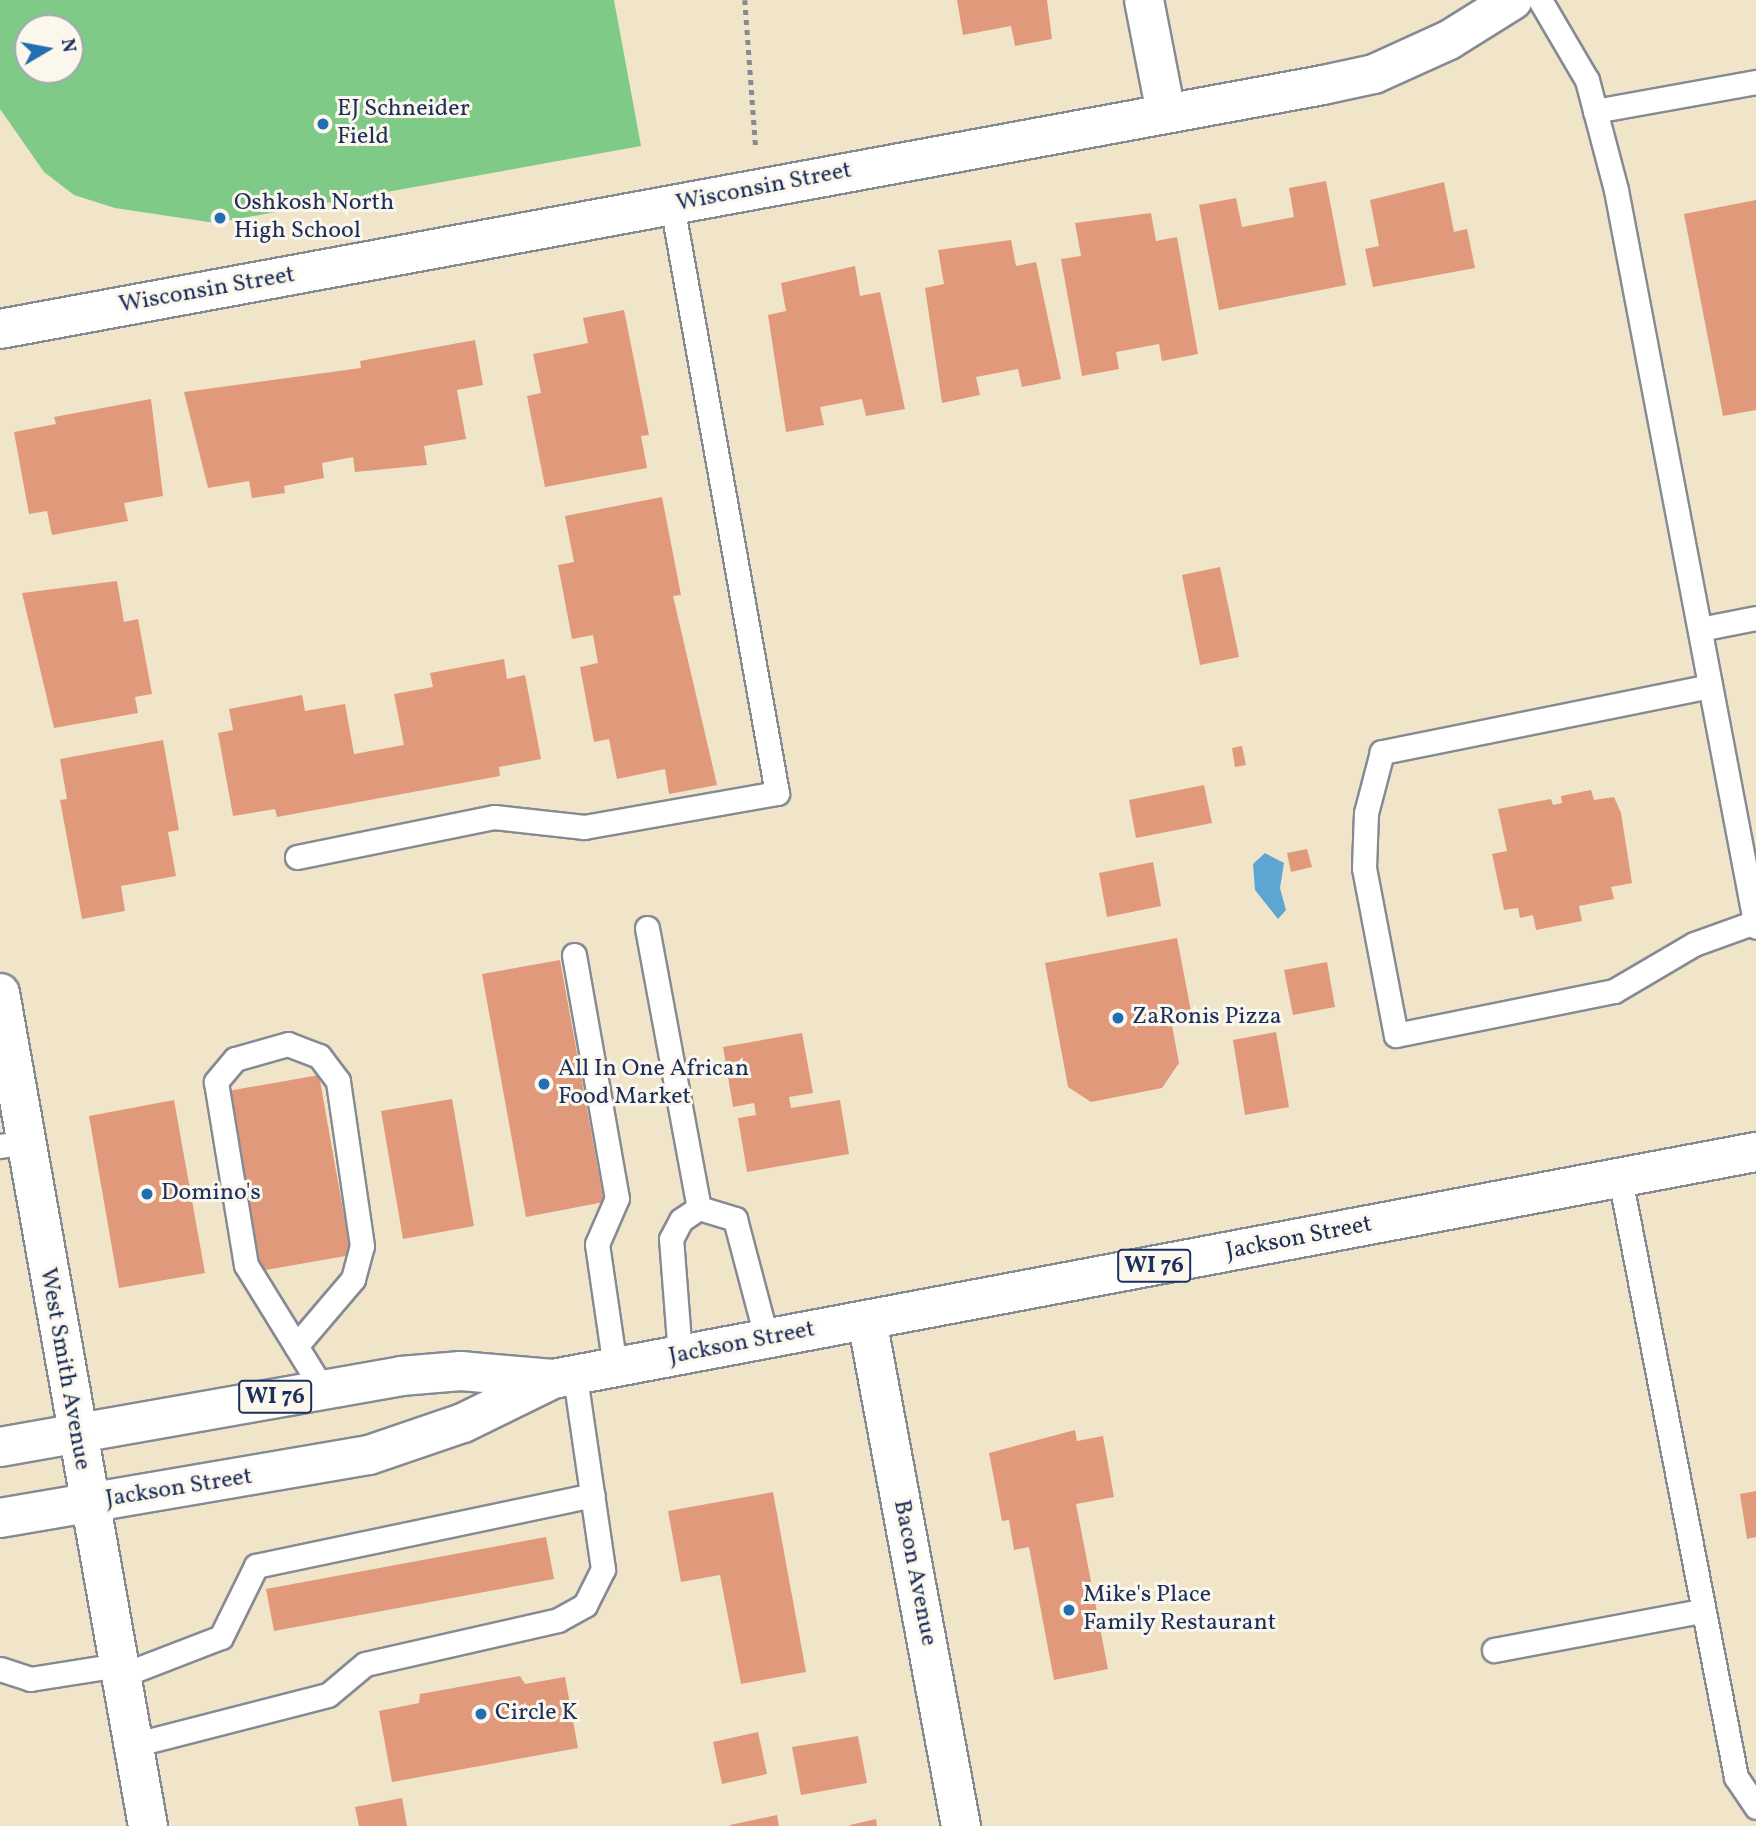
<!DOCTYPE html>
<html>
<head>
<meta charset="utf-8">
<style>
  body { margin:0 }
  #map { position:relative; width:1756px; height:1826px; overflow:hidden; background:#f1e5c9; font-family:Vollkorn,serif }
  div>[style] { position:absolute }
  [style*='--x'] { left:calc(var(--x)*1px); top:calc(var(--y)*1px); width:calc(var(--w)*1px); rotate:calc(var(--a)*1deg) }
  .green>* { inset:0; background:#80ca87 }
  .water>* { inset:0; background:#5da6d4 }
  .building>* { inset:0; background:#e1997b }
  .path>* { height:4.5px; margin-top:-2.25px; transform-origin:0; background:repeating-linear-gradient(90deg,#868a94 0 5px,transparent 0 10px) }
  .roads { filter:drop-shadow(2px 0 #868a94) drop-shadow(-2px 0 #868a94) drop-shadow(0 2px #868a94) drop-shadow(0 -2px #868a94) }
  .service>* { height:23px; margin:-11.5px; padding:0 11.5px; transform-origin:11.5px; border-radius:11.5px; background:#fff }
  .minor>* { height:38px; margin:-19px; padding:0 19px; transform-origin:19px; border-radius:19px; background:#fff }
  .primary>* { height:38px; margin:-19px; padding:0 19px; transform-origin:19px; border-radius:19px; background:#fff }
  .dots>* { width:19px; height:19px; translate:-50% -50%; box-sizing:border-box; border:4px solid #fbf7ec; border-radius:50% }
  span { translate:-50% -50%; white-space:nowrap; text-align:center; line-height:1.15; -webkit-text-stroke:6px #fbf7ec; paint-order:stroke }
  .shield-label span { padding:2px 5px; background:#fbf7ec; border:2px solid; border-radius:5px; -webkit-text-stroke-width:0 }
  .shield-label { font-size:23px; color:#1b2f5e; font-weight:700 }
  .poi-label { font-size:24px; color:#1b2f5e }
  .left { translate:0 -50%; text-align:left }
  .street-label { font-size:24px; color:#1b2f5e }
  .north { position:absolute; left:14px; top:14px; width:70px; height:70px; box-sizing:border-box; background:#fbf7ec; border:2px solid #a1a7b3; border-radius:50%; rotate:80deg; font-size:19px; font-weight:700; line-height:28px; text-align:center; color:#1b2f5e }
  .north::after { content:''; display:block; margin:auto; width:24px; height:32px; background:#1f6fb2; clip-path:polygon(50% 0,100% 100%,50% 72%,0 100%) }
</style>
</head>
<body>
<div id="map">
  <div class="green">
    <div style="clip-path:polygon(evenodd,0 0,614px 0,641px 146px,215px 223px,115px 208px,74px 195px,44px 172px,0 109px,0 0,28px 28px,70px 28px,70px 70px,28px 70px,28px 28px)"></div>
  </div>
  <div class="water">
    <div style="clip-path:polygon(1265px 853px,1284px 863px,1280px 888px,1286px 910px,1278px 919px,1255px 890px,1253px 864px)"></div>
  </div>
  <div class="building">
    <div style="clip-path:polygon(957px 0,1047px 0,1052px 39px,1015px 46px,1011px 26px,963px 35px)"></div>
    <div style="clip-path:polygon(1326px 181px,1346px 285px,1219px 310px,1199px 205px,1236px 198px,1242px 227px,1294px 217px,1289px 188px)"></div>
    <div style="clip-path:polygon(1444px 182px,1454px 232px,1467px 229px,1475px 268px,1373px 287px,1365px 249px,1379px 246px,1370px 200px)"></div>
    <div style="clip-path:polygon(1756px 200px,1756px 410px,1723px 416px,1684px 214px)"></div>
    <div style="clip-path:polygon(1151px 213px,1156px 241px,1177px 237px,1198px 354px,1162px 361px,1159px 344px,1116px 352px,1119px 369px,1082px 376px,1061px 259px,1081px 256px,1075px 223px)"></div>
    <div style="clip-path:polygon(1011px 240px,1016px 266px,1036px 262px,1061px 379px,1022px 387px,1018px 369px,976px 377px,980px 395px,942px 403px,925px 288px,944px 284px,938px 250px)"></div>
    <div style="clip-path:polygon(855px 266px,860px 296px,880px 292px,905px 409px,866px 416px,862px 399px,820px 407px,824px 425px,786px 432px,768px 315px,786px 311px,781px 283px)"></div>
    <div style="clip-path:polygon(624px 310px,649px 435px,641px 436px,647px 468px,545px 487px,527px 396px,541px 393px,533px 354px,588px 343px,583px 318px)"></div>
    <div style="clip-path:polygon(475px 340px,483px 385px,457px 390px,466px 439px,424px 446px,427px 465px,355px 472px,353px 457px,322px 463px,324px 478px,284px 486px,285px 493px,252px 498px,249px 481px,208px 488px,184px 392px,361px 368px,360px 361px)"></div>
    <div style="clip-path:polygon(151px 399px,163px 496px,124px 503px,128px 521px,52px 535px,47px 511px,29px 514px,14px 432px,56px 424px,54px 417px)"></div>
    <div style="clip-path:polygon(662px 497px,681px 595px,673px 596px,717px 785px,669px 794px,665px 769px,617px 779px,609px 739px,594px 742px,580px 667px,598px 663px,593px 635px,572px 639px,558px 565px,574px 562px,565px 516px)"></div>
    <div style="clip-path:polygon(1220px 567px,1239px 657px,1200px 665px,1182px 575px)"></div>
    <div style="clip-path:polygon(117px 581px,124px 622px,138px 619px,152px 694px,135px 697px,138px 713px,54px 728px,22px 593px)"></div>
    <div style="clip-path:polygon(504px 659px,507px 679px,525px 675px,541px 759px,499px 767px,500px 776px,277px 817px,275px 809px,233px 816px,218px 733px,233px 730px,229px 709px,302px 695px,305px 711px,345px 704px,354px 754px,404px 745px,394px 694px,433px 687px,430px 673px)"></div>
    <div style="clip-path:polygon(163px 740px,179px 830px,168px 832px,176px 876px,121px 886px,125px 911px,82px 919px,60px 800px,67px 799px,60px 759px)"></div>
    <div style="clip-path:polygon(1242px 746px,1246px 765px,1235px 767px,1232px 748px)"></div>
    <div style="clip-path:polygon(1204px 785px,1212px 823px,1136px 838px,1129px 800px)"></div>
    <div style="clip-path:polygon(1591px 790px,1594px 800px,1614px 797px,1621px 813px,1632px 883px,1611px 887px,1614px 899px,1579px 906px,1582px 921px,1536px 930px,1533px 915px,1520px 918px,1518px 908px,1504px 910px,1492px 854px,1507px 851px,1498px 809px,1551px 799px,1553px 805px,1562px 803px,1561px 796px)"></div>
    <div style="clip-path:polygon(1307px 849px,1312px 867px,1291px 872px,1287px 853px)"></div>
    <div style="clip-path:polygon(1153px 862px,1161px 906px,1107px 917px,1099px 873px)"></div>
    <div style="clip-path:polygon(1177px 938px,1192px 1016px,1171px 1020px,1179px 1063px,1162px 1088px,1091px 1102px,1068px 1087px,1045px 963px)"></div>
    <div style="clip-path:polygon(560px 960px,604px 1202px,526px 1217px,482px 974px)"></div>
    <div style="clip-path:polygon(1327px 962px,1335px 1007px,1293px 1015px,1284px 970px)"></div>
    <div style="clip-path:polygon(1276px 1032px,1289px 1107px,1245px 1115px,1233px 1040px)"></div>
    <div style="clip-path:polygon(802px 1033px,813px 1093px,789px 1097px,791px 1108px,840px 1100px,849px 1154px,747px 1172px,738px 1118px,756px 1115px,754px 1103px,733px 1107px,723px 1047px)"></div>
    <div style="clip-path:polygon(319px 1075px,351px 1255px,260px 1271px,228px 1091px)"></div>
    <div style="clip-path:polygon(452px 1099px,474px 1226px,403px 1239px,381px 1111px)"></div>
    <div style="clip-path:polygon(174px 1100px,205px 1273px,119px 1288px,89px 1116px)"></div>
    <div style="clip-path:polygon(1075px 1430px,1077px 1441px,1103px 1436px,1114px 1497px,1076px 1504px,1108px 1669px,1054px 1680px,1029px 1547px,1014px 1550px,1009px 1520px,1002px 1521px,989px 1453px)"></div>
    <div style="clip-path:polygon(1756px 1491px,1756px 1537px,1747px 1539px,1740px 1494px)"></div>
    <div style="clip-path:polygon(773px 1492px,806px 1672px,741px 1684px,720px 1575px,681px 1582px,668px 1511px)"></div>
    <div style="clip-path:polygon(546px 1537px,554px 1579px,274px 1631px,266px 1589px)"></div>
    <div style="clip-path:polygon(520px 1676px,525px 1684px,565px 1677px,578px 1748px,392px 1782px,379px 1711px,419px 1703px,420px 1694px)"></div>
    <div style="clip-path:polygon(758px 1732px,767px 1774px,722px 1784px,713px 1742px)"></div>
    <div style="clip-path:polygon(858px 1736px,867px 1783px,801px 1795px,792px 1747px)"></div>
    <div style="clip-path:polygon(402px 1798px,407px 1826px,359px 1826px,355px 1807px)"></div>
    <div style="clip-path:polygon(777px 1815px,779px 1826px,730px 1826px,730px 1825px)"></div>
    <div style="clip-path:polygon(876px 1819px,877px 1826px,850px 1826px,850px 1825px)"></div>
  </div>
  <div class="path">
    <div style="--x:745;--y:0;--w:150;--a:85.8"></div>
  </div>
  <div class="roads">
    <div class="service">
      <div style="--x:1540;--y:0;--w:93;--a:59.6"></div>
      <div style="--x:1587;--y:80;--w:114;--a:75.2"></div>
      <div style="--x:1616;--y:190;--w:750;--a:79.24"></div>
      <div style="--x:1595;--y:111;--w:164;--a:-10.2"></div>
      <div style="--x:1700;--y:629;--w:57;--a:-11.1"></div>
      <div style="--x:1710;--y:686;--w:335;--a:168.6"></div>
      <div style="--x:1382;--y:752;--w:63;--a:104.7"></div>
      <div style="--x:1366;--y:813;--w:55;--a:92.1"></div>
      <div style="--x:1364;--y:868;--w:170;--a:79.2"></div>
      <div style="--x:1396;--y:1035;--w:222;--a:-11.4"></div>
      <div style="--x:1614;--y:991;--w:93;--a:-30.4"></div>
      <div style="--x:1694;--y:944;--w:65;--a:-19.8"></div>
      <div style="--x:297;--y:857;--w:201;--a:-11.5"></div>
      <div style="--x:494;--y:817;--w:91;--a:6.3"></div>
      <div style="--x:584;--y:827;--w:196;--a:-10"></div>
      <div style="--x:777;--y:793;--w:597;--a:-100.12"></div>
      <div style="--x:647;--y:928;--w:285;--a:79.5"></div>
      <div style="--x:574;--y:955;--w:247;--a:80"></div>
      <div style="--x:617;--y:1198;--w:50;--a:113.5"></div>
      <div style="--x:597;--y:1244;--w:125;--a:81.7"></div>
      <div style="--x:0;--y:1146;--w:26;--a:-9"></div>
      <div style="--x:1620;--y:1178;--w:610;--a:79.04"></div>
      <div style="--x:1736;--y:1777;--w:36;--a:56"></div>
      <div style="--x:296;--y:1346;--w:88;--a:-49.6"></div>
      <div style="--x:353;--y:1279;--w:34;--a:-75"></div>
      <div style="--x:362;--y:1246;--w:167;--a:-98.3"></div>
      <div style="--x:338;--y:1081;--w:31;--a:-127"></div>
      <div style="--x:319;--y:1056;--w:33;--a:-159"></div>
      <div style="--x:288;--y:1044;--w:55;--a:164.2"></div>
      <div style="--x:235;--y:1059;--w:30;--a:130"></div>
      <div style="--x:216;--y:1082;--w:185;--a:80.7"></div>
      <div style="--x:246;--y:1265;--w:145;--a:58.3"></div>
      <div style="--x:680;--y:1355;--w:116;--a:-94.4"></div>
      <div style="--x:671;--y:1239;--w:21;--a:-62"></div>
      <div style="--x:681;--y:1220;--w:22;--a:-34"></div>
      <div style="--x:699;--y:1208;--w:38;--a:17"></div>
      <div style="--x:735;--y:1219;--w:125;--a:75.2"></div>
      <div style="--x:1494;--y:1650;--w:211;--a:-10.7"></div>
      <div style="--x:0;--y:1669;--w:32;--a:18"></div>
      <div style="--x:30;--y:1679;--w:89;--a:-9"></div>
      <div style="--x:120;--y:1676;--w:108;--a:-21.1"></div>
      <div style="--x:221;--y:1637;--w:79;--a:-63.8"></div>
      <div style="--x:256;--y:1566;--w:344;--a:-11.9"></div>
      <div style="--x:133;--y:1745;--w:201;--a:-14.4"></div>
      <div style="--x:328;--y:1695;--w:48;--a:-40"></div>
      <div style="--x:365;--y:1664;--w:198;--a:-12.8"></div>
      <div style="--x:558;--y:1620;--w:31;--a:-29"></div>
      <div style="--x:585;--y:1605;--w:40;--a:-63.4"></div>
      <div style="--x:603;--y:1569;--w:195;--a:-98.3"></div>
    </div>
    <div class="minor">
      <div style="--x:1144;--y:0;--w:115;--a:79"></div>
      <div style="--x:0;--y:329;--w:1345;--a:-10.45"></div>
      <div style="--x:1323;--y:85;--w:52;--a:-12.2"></div>
      <div style="--x:1374;--y:74;--w:82;--a:-24.4"></div>
      <div style="--x:1449;--y:40;--w:75;--a:-32"></div>
      <div style="--x:0;--y:993;--w:846;--a:79.93"></div>
      <div style="--x:867;--y:1320;--w:515;--a:79.48"></div>
    </div>
    <div class="primary">
      <div style="--x:0;--y:1447;--w:407;--a:-10"></div>
      <div style="--x:401;--y:1376;--w:60;--a:-4.8"></div>
      <div style="--x:461;--y:1371;--w:92;--a:5"></div>
      <div style="--x:553;--y:1379;--w:1224;--a:-10.69"></div>
      <div style="--x:0;--y:1518;--w:374;--a:-9.7"></div>
      <div style="--x:369;--y:1455;--w:99;--a:-18.8"></div>
      <div style="--x:463;--y:1423;--w:100;--a:-26.1"></div>
    </div>
  </div>
  <div class="dots">
    <div style="left:323px;top:124px;background:#1f6fb2"></div>
    <div style="left:220px;top:218px;background:#1f6fb2"></div>
    <div style="left:1118px;top:1018px;background:#1f6fb2"></div>
    <div style="left:544px;top:1084px;background:#1f6fb2"></div>
    <div style="left:147px;top:1194px;background:#1f6fb2"></div>
    <div style="left:1069px;top:1610px;background:#1f6fb2"></div>
    <div style="left:481px;top:1714px;background:#1f6fb2"></div>
  </div>
  <div class="shield-label">
    <span style="left:1154px;top:1266px">WI 76</span>
    <span style="left:275px;top:1397px">WI 76</span>
  </div>
  <div class="poi-label">
    <span class="left" style="left:337px;top:124px">EJ Schneider<br>Field</span>
    <span class="left" style="left:234px;top:218px">Oshkosh North<br>High School</span>
    <span class="left" style="left:1132px;top:1018px">ZaRonis Pizza</span>
    <span class="left" style="left:558px;top:1084px">All In One African<br>Food Market</span>
    <span class="left" style="left:161px;top:1194px">Domino's</span>
    <span class="left" style="left:1083px;top:1610px">Mike's Place<br>Family Restaurant</span>
    <span class="left" style="left:495px;top:1714px">Circle K</span>
  </div>
  <div class="street-label">
    <span style="left:764px;top:188px;rotate:-11deg">Wisconsin Street</span>
    <span style="left:207px;top:291px;rotate:-10deg">Wisconsin Street</span>
    <span style="left:1299px;top:1239px;rotate:-11deg">Jackson Street</span>
    <span style="left:742px;top:1344px;rotate:-11deg">Jackson Street</span>
    <span style="left:64px;top:1369px;rotate:80deg">West Smith Avenue</span>
    <span style="left:179px;top:1489px;rotate:-9deg">Jackson Street</span>
    <span style="left:914px;top:1573px;rotate:79deg">Bacon Avenue</span>
  </div>
  <div class="north">N</div>
</div>
</body>
</html>
